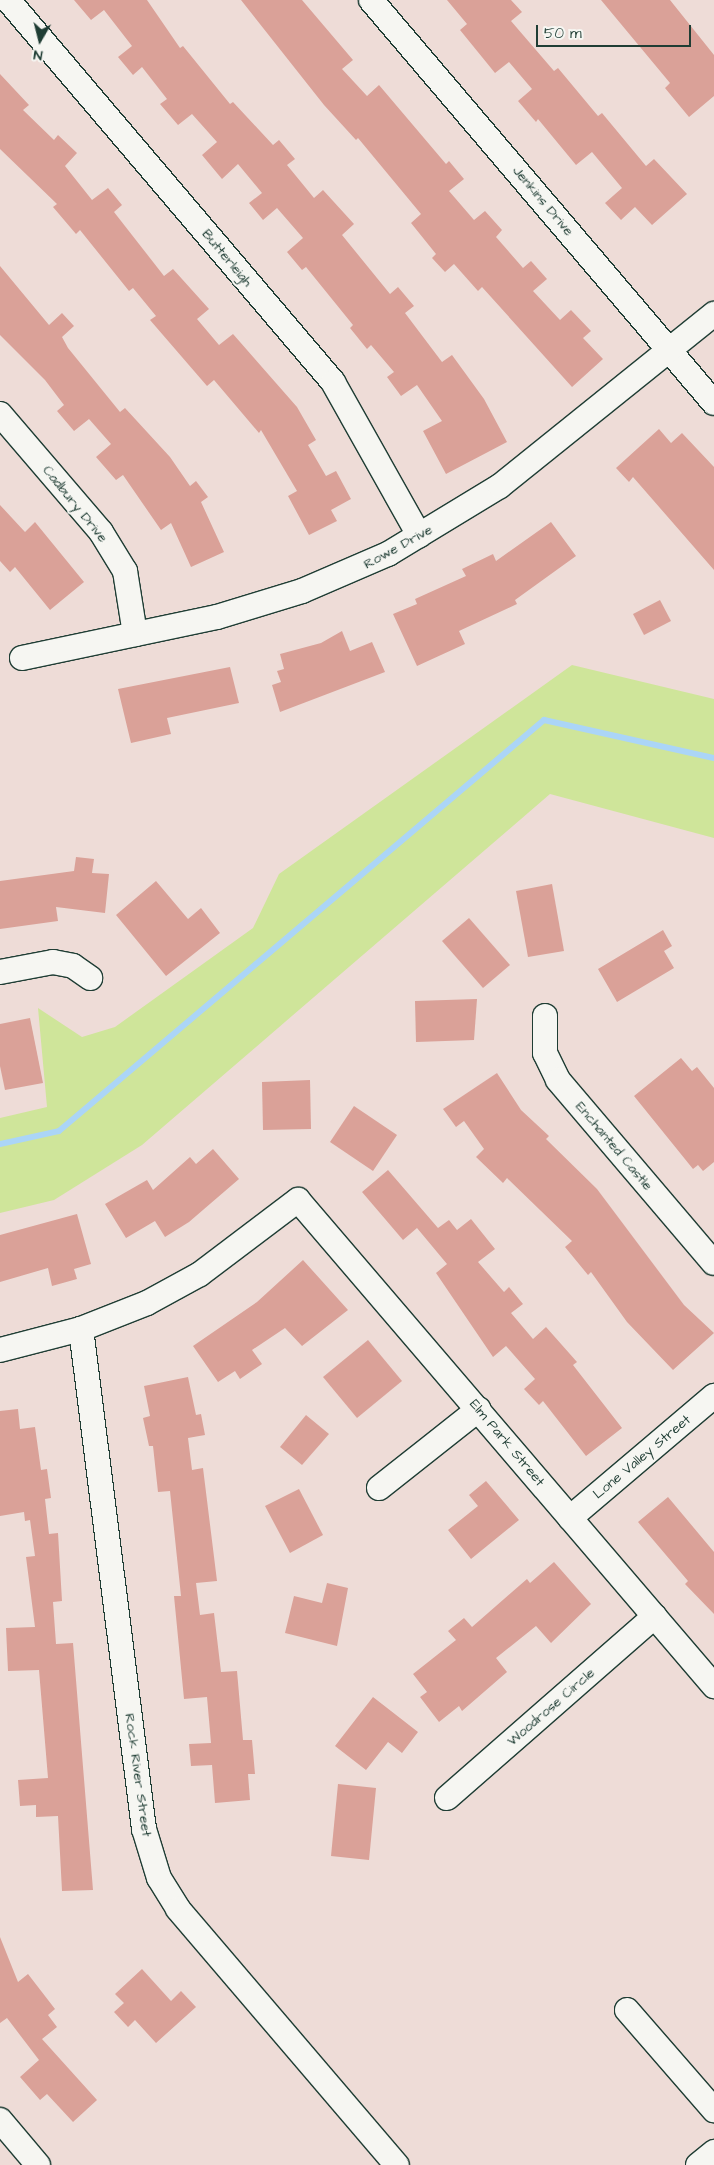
<!DOCTYPE html>
<html>
<head>
<meta charset="utf-8">
<style>
  body { margin:0 }
  #map { position:relative; width:714px; height:2165px; overflow:hidden; background:#eedcd7; font-family:"Architects Daughter",sans-serif }
  div>[style] { position:absolute }
  [style*='--x'] { left:calc(var(--x)*1px); top:calc(var(--y)*1px); width:calc(var(--w)*1px); rotate:calc(var(--a)*1deg) }
  .green>* { inset:0; background:#cfe59a }
  .stream>* { height:6px; margin:-3px; padding:0 3px; transform-origin:3px; border-radius:3px; background:#abd5f7 }
  .building>* { inset:0; background:#daa198 }
  .roads { filter:drop-shadow(1px 0 #1f3d34) drop-shadow(-1px 0 #1f3d34) drop-shadow(0 1px #1f3d34) drop-shadow(0 -1px #1f3d34) }
  .street>* { height:24px; margin:-12px; padding:0 12px; transform-origin:12px; border-radius:12px; background:#f6f6f2 }
  span { translate:-50% -50%; white-space:nowrap; text-align:center; line-height:1.15; -webkit-text-stroke:4px #f6f6f2; paint-order:stroke }
  .street-label { font-size:14px; color:#1f3d34 }
  .north { position:absolute; left:15px; top:15px; width:50px; height:50px; -webkit-text-stroke:4px #f6f6f2; paint-order:stroke; rotate:188deg; font-size:14px; font-weight:700; line-height:20px; text-align:center; color:#1f3d34 }
  .north::after { content:''; display:block; margin:auto; width:18px; height:22px; background:#1f3d34; clip-path:polygon(50% 0,100% 100%,50% 72%,0 100%) }
  .scale { position:absolute; left:536px; top:25px; width:155px; height:22px; box-sizing:border-box; border:2px solid #1f3d34; border-top:0; padding-left:6px; font-size:15px; line-height:18px; white-space:nowrap; color:#1f3d34; -webkit-text-stroke:4px #f6f6f2; paint-order:stroke }
</style>
</head>
<body>
<div id="map">
  <div class="green">
    <div style="clip-path:polygon(572px 665px,714px 699px,714px 838px,550px 794px,142px 1145px,54px 1200px,0 1213px,0 1118px,47px 1107px,38px 1008px,82px 1037px,115px 1027px,253px 928px,279px 874px)"></div>
  </div>
  <div class="stream">
    <div style="--x:0;--y:1144;--w:60;--a:-12.4"></div>
    <div style="--x:59;--y:1131;--w:636;--a:-40.28"></div>
    <div style="--x:544;--y:720;--w:174;--a:12.6"></div>
  </div>
  <div class="building">
    <div style="clip-path:polygon(74px 0,147px 0,180px 48px,183px 46px,230px 104px,233px 102px,273px 145px,279px 140px,295px 159px,287px 165px,314px 198px,323px 190px,354px 224px,342px 235px,390px 294px,398px 287px,414px 306px,405px 313px,442px 362px,452px 355px,484px 399px,507px 442px,446px 474px,423px 431px,442px 421px,417px 385px,401px 396px,387px 377px,394px 372px,371px 345px,367px 349px,350px 328px,353px 325px,306px 267px,302px 270px,287px 252px,303px 238px,277px 208px,263px 220px,249px 203px,262px 193px,238px 164px,222px 179px,202px 155px,217px 142px,192px 114px,178px 125px,160px 104px,167px 99px,142px 67px,133px 75px,118px 57px,132px 46px,104px 10px,91px 20px)"></div>
    <div style="clip-path:polygon(241px 0,302px 0,353px 60px,342px 69px,367px 96px,379px 85px,446px 164px,449px 161px,464px 179px,449px 191px,474px 220px,485px 211px,502px 230px,496px 237px,523px 268px,531px 261px,547px 279px,533px 291px,560px 320px,571px 310px,591px 331px,583px 338px,603px 359px,572px 387px,482px 287px,478px 291px,454px 264px,445px 272px,432px 258px,436px 254px,411px 223px,421px 214px,358px 138px,356px 140px,324px 105px)"></div>
    <div style="clip-path:polygon(447px 0,511px 0,522px 12px,511px 21px,554px 71px,558px 68px,598px 116px,602px 113px,646px 166px,654px 159px,687px 194px,652px 225px,635px 207px,621px 220px,605px 203px,622px 188px,592px 152px,576px 165px,538px 119px,536px 122px,518px 101px,532px 89px,509px 62px,495px 73px,460px 30px,467px 24px)"></div>
    <div style="clip-path:polygon(601px 0,670px 0,714px 55px,714px 96px,689px 117px,665px 88px,670px 83px)"></div>
    <div style="clip-path:polygon(0 74px,29px 105px,23px 110px,54px 140px,58px 135px,77px 153px,65px 166px,92px 200px,108px 188px,122px 205px,114px 212px,164px 276px,173px 269px,209px 309px,197px 319px,219px 345px,233px 334px,297px 407px,316px 440px,308px 445px,326px 476px,336px 471px,351px 499px,331px 510px,337px 521px,309px 535px,288px 496px,297px 491px,261px 430px,259px 433px,214px 380px,207px 386px,150px 320px,156px 316px,133px 288px,129px 291px,80px 230px,76px 234px,53px 207px,57px 204px,0 149px)"></div>
    <div style="clip-path:polygon(0 266px,49px 325px,62px 313px,74px 326px,62px 337px,68px 348px,120px 412px,125px 408px,170px 457px,190px 486px,196px 481px,208px 497px,201px 502px,224px 552px,191px 567px,171px 523px,161px 530px,123px 475px,116px 480px,96px 457px,111px 444px,89px 419px,74px 431px,57px 411px,64px 405px,45px 380px,0 335px)"></div>
    <div style="clip-path:polygon(659px 429px,671px 443px,682px 433px,714px 467px,714px 570px,633px 477px,629px 482px,616px 468px)"></div>
    <div style="clip-path:polygon(0 505px,25px 532px,35px 522px,84px 582px,50px 610px,15px 567px,10px 572px,0 561px)"></div>
    <div style="clip-path:polygon(551px 522px,576px 556px,515px 600px,517px 604px,459px 631px,465px 644px,417px 666px,393px 614px,417px 604px,415px 599px,466px 576px,462px 569px,493px 554px,496px 561px)"></div>
    <div style="clip-path:polygon(660px 600px,671px 621px,644px 635px,633px 614px)"></div>
    <div style="clip-path:polygon(342px 631px,350px 651px,372px 642px,385px 672px,280px 712px,272px 685px,281px 682px,277px 671px,284px 669px,280px 654px,321px 643px)"></div>
    <div style="clip-path:polygon(230px 667px,239px 703px,167px 718px,171px 734px,131px 743px,118px 689px)"></div>
    <div style="clip-path:polygon(76px 857px,94px 859px,92px 873px,109px 874px,105px 913px,56px 907px,58px 921px,0 929px,0 881px,74px 871px)"></div>
    <div style="clip-path:polygon(156px 881px,188px 919px,201px 908px,220px 933px,166px 976px,116px 915px)"></div>
    <div style="clip-path:polygon(552px 884px,564px 951px,528px 957px,516px 891px)"></div>
    <div style="clip-path:polygon(469px 918px,510px 965px,483px 988px,442px 941px)"></div>
    <div style="clip-path:polygon(663px 930px,672px 946px,664px 951px,674px 968px,617px 1002px,598px 969px)"></div>
    <div style="clip-path:polygon(477px 999px,474px 1040px,416px 1042px,415px 1001px)"></div>
    <div style="clip-path:polygon(30px 1018px,43px 1083px,5px 1090px,0 1066px,0 1024px)"></div>
    <div style="clip-path:polygon(681px 1058px,692px 1071px,697px 1067px,714px 1088px,714px 1162px,703px 1171px,698px 1165px,693px 1169px,634px 1096px)"></div>
    <div style="clip-path:polygon(497px 1073px,521px 1110px,549px 1136px,546px 1139px,597px 1189px,684px 1305px,714px 1333px,673px 1370px,627px 1322px,591px 1272px,588px 1275px,565px 1247px,572px 1241px,507px 1178px,503px 1183px,476px 1157px,484px 1149px,464px 1121px,456px 1127px,443px 1109px)"></div>
    <div style="clip-path:polygon(310px 1080px,311px 1129px,263px 1130px,262px 1082px)"></div>
    <div style="clip-path:polygon(354px 1106px,397px 1135px,373px 1171px,330px 1142px)"></div>
    <div style="clip-path:polygon(213px 1149px,239px 1179px,189px 1222px,165px 1237px,155px 1221px,126px 1238px,105px 1204px,147px 1180px,153px 1190px,190px 1157px,196px 1164px)"></div>
    <div style="clip-path:polygon(388px 1170px,438px 1228px,449px 1220px,457px 1230px,471px 1219px,495px 1249px,478px 1262px,504px 1292px,509px 1287px,523px 1304px,511px 1313px,533px 1339px,546px 1327px,577px 1362px,573px 1365px,622px 1428px,586px 1456px,543px 1401px,539px 1405px,524px 1389px,535px 1379px,506px 1346px,493px 1357px,436px 1273px,447px 1264px,417px 1228px,403px 1240px,362px 1192px)"></div>
    <div style="clip-path:polygon(77px 1214px,91px 1264px,74px 1269px,77px 1279px,52px 1286px,48px 1268px,0 1282px,0 1235px)"></div>
    <div style="clip-path:polygon(303px 1260px,348px 1310px,302px 1346px,285px 1328px,252px 1350px,262px 1364px,240px 1379px,235px 1371px,218px 1382px,193px 1346px,257px 1302px)"></div>
    <div style="clip-path:polygon(368px 1340px,402px 1381px,357px 1418px,323px 1377px)"></div>
    <div style="clip-path:polygon(188px 1377px,196px 1415px,201px 1414px,205px 1435px,188px 1438px,192px 1470px,203px 1468px,217px 1581px,196px 1583px,200px 1615px,214px 1613px,221px 1672px,237px 1671px,243px 1740px,252px 1740px,255px 1774px,248px 1774px,250px 1800px,215px 1803px,212px 1765px,191px 1766px,189px 1744px,211px 1743px,207px 1697px,184px 1699px,174px 1596px,181px 1596px,170px 1491px,158px 1492px,153px 1446px,149px 1446px,143px 1418px,150px 1416px,144px 1386px)"></div>
    <div style="clip-path:polygon(18px 1409px,20px 1429px,35px 1427px,41px 1470px,47px 1469px,51px 1498px,45px 1499px,49px 1534px,58px 1533px,62px 1601px,53px 1602px,56px 1644px,73px 1643px,93px 1890px,62px 1891px,58px 1816px,36px 1817px,36px 1805px,20px 1806px,18px 1780px,48px 1778px,39px 1670px,8px 1671px,6px 1628px,35px 1627px,26px 1557px,35px 1556px,30px 1520px,25px 1521px,24px 1512px,0 1516px,0 1411px)"></div>
    <div style="clip-path:polygon(306px 1415px,329px 1434px,302px 1465px,280px 1447px)"></div>
    <div style="clip-path:polygon(486px 1481px,519px 1520px,471px 1559px,448px 1530px,478px 1506px,469px 1495px)"></div>
    <div style="clip-path:polygon(299px 1489px,323px 1535px,290px 1553px,265px 1506px)"></div>
    <div style="clip-path:polygon(668px 1497px,714px 1552px,714px 1614px,685px 1584px,688px 1581px,638px 1522px)"></div>
    <div style="clip-path:polygon(554px 1562px,591px 1604px,551px 1643px,536px 1626px,496px 1658px,507px 1672px,462px 1711px,459px 1706px,439px 1722px,420px 1697px,427px 1692px,413px 1674px,456px 1640px,448px 1631px,464px 1618px,472px 1627px,527px 1579px,530px 1583px)"></div>
    <div style="clip-path:polygon(327px 1583px,348px 1588px,337px 1646px,285px 1633px,294px 1596px,322px 1603px)"></div>
    <div style="clip-path:polygon(373px 1697px,418px 1732px,402px 1753px,388px 1742px,366px 1770px,335px 1746px)"></div>
    <div style="clip-path:polygon(338px 1784px,376px 1788px,369px 1860px,331px 1856px)"></div>
    <div style="clip-path:polygon(0 1937px,18px 1982px,28px 1974px,55px 2009px,48px 2015px,57px 2027px,42px 2039px,97px 2100px,73px 2122px,47px 2094px,40px 2100px,20px 2077px,39px 2060px,7px 2018px,0 2023px)"></div>
    <div style="clip-path:polygon(142px 1969px,171px 2001px,181px 1991px,196px 2007px,156px 2043px,135px 2020px,128px 2027px,114px 2012px,124px 2003px,115px 1994px)"></div>
  </div>
  <div class="roads">
    <div class="street">
      <div style="--x:8;--y:0;--w:502;--a:49.61"></div>
      <div style="--x:333;--y:382;--w:176;--a:60.7"></div>
      <div style="--x:371;--y:0;--w:529;--a:49.6"></div>
      <div style="--x:0;--y:414;--w:155;--a:49.4"></div>
      <div style="--x:101;--y:532;--w:46;--a:58.4"></div>
      <div style="--x:125;--y:571;--w:64;--a:81"></div>
      <div style="--x:22;--y:658;--w:199;--a:-11.9"></div>
      <div style="--x:217;--y:617;--w:89;--a:-17"></div>
      <div style="--x:302;--y:591;--w:94;--a:-23.3"></div>
      <div style="--x:388;--y:554;--w:131;--a:-31.3"></div>
      <div style="--x:500;--y:486;--w:275;--a:-38.8"></div>
      <div style="--x:0;--y:972;--w:54;--a:-10.7"></div>
      <div style="--x:53;--y:962;--w:20;--a:11"></div>
      <div style="--x:73;--y:966;--w:21;--a:35"></div>
      <div style="--x:545;--y:1016;--w:37;--a:90"></div>
      <div style="--x:545;--y:1053;--w:30;--a:64"></div>
      <div style="--x:558;--y:1080;--w:240;--a:49.6"></div>
      <div style="--x:81;--y:1329;--w:504;--a:82.82"></div>
      <div style="--x:144;--y:1829;--w:51;--a:73"></div>
      <div style="--x:159;--y:1878;--w:36;--a:58"></div>
      <div style="--x:178;--y:1909;--w:337;--a:49.5"></div>
      <div style="--x:0;--y:1350;--w:84;--a:-14.5"></div>
      <div style="--x:81;--y:1329;--w:71;--a:-21.5"></div>
      <div style="--x:147;--y:1303;--w:60;--a:-28.7"></div>
      <div style="--x:200;--y:1274;--w:123;--a:-37.1"></div>
      <div style="--x:298;--y:1200;--w:640;--a:49.44"></div>
      <div style="--x:379;--y:1488;--w:127;--a:-38.3"></div>
      <div style="--x:570;--y:1518;--w:189;--a:-40.3"></div>
      <div style="--x:447;--y:1798;--w:276;--a:-41.2"></div>
      <div style="--x:627;--y:2010;--w:133;--a:49"></div>
      <div style="--x:0;--y:2120;--w:59;--a:49.8"></div>
      <div style="--x:698;--y:2165;--w:21;--a:-39"></div>
    </div>
  </div>
  <div class="street-label">
    <span style="left:543px;top:201px;rotate:50deg">Jenkins Drive</span>
    <span style="left:227px;top:258px;rotate:50deg">Butterleigh</span>
    <span style="left:75px;top:504px;rotate:51deg">Cadbury Drive</span>
    <span style="left:398px;top:547px;rotate:-29deg">Rowe Drive</span>
    <span style="left:614px;top:1146px;rotate:50deg">Enchanted Castle</span>
    <span style="left:507px;top:1443px;rotate:50deg">Elm Park Street</span>
    <span style="left:642px;top:1457px;rotate:-40deg">Lone Valley Street</span>
    <span style="left:551px;top:1707px;rotate:-41deg">Woodrose Circle</span>
    <span style="left:138px;top:1775px;rotate:82deg">Rock River Street</span>
  </div>
  <div class="north">N</div>
  <div class="scale">50 m</div>
</div>
</body>
</html>
